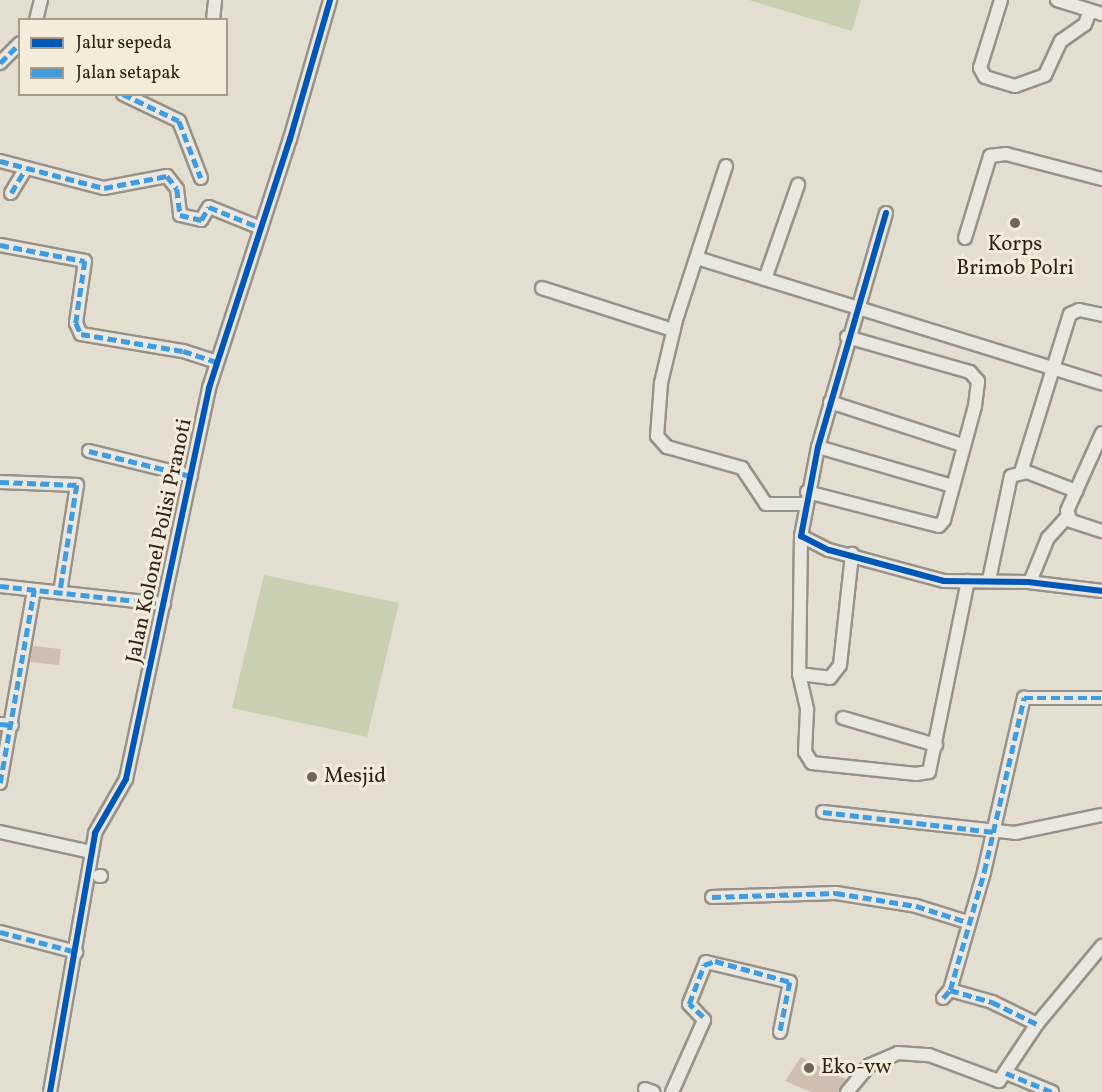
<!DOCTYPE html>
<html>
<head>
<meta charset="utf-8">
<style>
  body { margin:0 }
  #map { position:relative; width:1102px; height:1092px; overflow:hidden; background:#e4ded0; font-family:Vollkorn,serif }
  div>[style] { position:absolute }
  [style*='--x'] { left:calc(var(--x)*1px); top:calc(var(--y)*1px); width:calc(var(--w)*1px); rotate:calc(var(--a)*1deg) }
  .green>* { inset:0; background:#c9d0b2 }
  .building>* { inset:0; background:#cfbfb3 }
  .roads { filter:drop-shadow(2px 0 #979289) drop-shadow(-2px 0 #979289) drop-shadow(0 2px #979289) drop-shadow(0 -2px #979289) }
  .minor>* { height:12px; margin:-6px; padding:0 6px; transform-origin:6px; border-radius:6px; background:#eae7e0 }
  .quiet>* { height:4.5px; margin-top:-2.25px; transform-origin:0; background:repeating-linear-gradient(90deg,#3e9cdf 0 9px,transparent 0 13.5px) }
  .cycleway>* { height:6px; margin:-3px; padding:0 3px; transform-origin:3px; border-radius:3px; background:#0057b8 }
  .dots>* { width:16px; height:16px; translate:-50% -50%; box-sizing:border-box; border:3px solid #f3ecdb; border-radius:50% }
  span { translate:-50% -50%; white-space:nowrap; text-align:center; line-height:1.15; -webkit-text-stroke:6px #f3ecdb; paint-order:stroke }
  .poi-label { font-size:21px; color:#31221c }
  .left { translate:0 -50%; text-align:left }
  .street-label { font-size:21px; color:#31221c }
  .legend { position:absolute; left:18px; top:18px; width:210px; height:78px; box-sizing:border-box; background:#f3ecdb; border:2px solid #a59b8f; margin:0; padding:8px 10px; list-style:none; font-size:18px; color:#31221c }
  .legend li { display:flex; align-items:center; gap:12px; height:30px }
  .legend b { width:30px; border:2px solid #a59b8f }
</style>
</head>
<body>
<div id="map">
  <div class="green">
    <div style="clip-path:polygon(749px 0,861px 0,852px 31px)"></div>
    <div style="clip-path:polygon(264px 575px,399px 603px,367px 737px,232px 708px)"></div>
  </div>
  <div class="building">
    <div style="clip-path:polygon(33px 646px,61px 649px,59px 665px,30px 662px)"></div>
    <div style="clip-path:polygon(801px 1057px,847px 1080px,839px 1092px,811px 1092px,785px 1081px)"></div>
  </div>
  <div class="roads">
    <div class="minor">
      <div style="--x:1001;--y:0;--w:71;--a:107.2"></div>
      <div style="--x:980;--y:68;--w:10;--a:61"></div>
      <div style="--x:985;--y:77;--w:31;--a:17"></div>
      <div style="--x:1015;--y:86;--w:32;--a:-20"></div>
      <div style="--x:1045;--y:75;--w:38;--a:-65"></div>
      <div style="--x:1061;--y:41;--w:29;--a:-35"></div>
      <div style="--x:1085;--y:24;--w:14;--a:-69"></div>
      <div style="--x:1057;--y:0;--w:47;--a:17.3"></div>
      <div style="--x:36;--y:20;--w:21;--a:-76"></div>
      <div style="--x:213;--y:20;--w:20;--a:-84"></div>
      <div style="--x:0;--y:63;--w:28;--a:-45"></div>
      <div style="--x:123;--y:94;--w:62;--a:25.7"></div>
      <div style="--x:179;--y:121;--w:61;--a:68.9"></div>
      <div style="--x:0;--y:161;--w:107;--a:14.6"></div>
      <div style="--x:104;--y:188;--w:64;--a:-10.8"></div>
      <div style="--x:167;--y:176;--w:16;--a:52"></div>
      <div style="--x:177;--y:189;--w:26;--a:83"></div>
      <div style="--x:180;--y:215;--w:22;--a:13"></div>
      <div style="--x:201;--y:220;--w:15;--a:-58"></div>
      <div style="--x:209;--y:207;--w:56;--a:22"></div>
      <div style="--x:726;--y:166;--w:162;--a:108"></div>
      <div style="--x:676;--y:320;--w:65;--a:103.4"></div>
      <div style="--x:661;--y:383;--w:53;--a:94.3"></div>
      <div style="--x:657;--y:436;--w:15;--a:48"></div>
      <div style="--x:667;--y:447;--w:78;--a:15.6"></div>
      <div style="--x:742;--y:468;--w:43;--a:56.3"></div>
      <div style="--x:766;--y:504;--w:39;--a:0"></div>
      <div style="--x:11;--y:193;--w:27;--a:-59"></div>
      <div style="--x:886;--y:213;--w:244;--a:106.2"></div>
      <div style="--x:818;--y:447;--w:91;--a:100.8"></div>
      <div style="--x:801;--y:536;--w:31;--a:27"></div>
      <div style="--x:829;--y:550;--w:119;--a:15.1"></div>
      <div style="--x:944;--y:581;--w:84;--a:0.7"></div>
      <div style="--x:1028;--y:582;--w:75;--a:6.9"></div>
      <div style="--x:965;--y:238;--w:86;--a:-73"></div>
      <div style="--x:990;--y:156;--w:16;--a:-7"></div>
      <div style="--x:1006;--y:154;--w:99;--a:14.6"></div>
      <div style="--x:0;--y:245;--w:86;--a:10.7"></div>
      <div style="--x:85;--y:261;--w:63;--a:98.3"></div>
      <div style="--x:76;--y:323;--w:12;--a:66"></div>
      <div style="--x:81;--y:334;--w:103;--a:9.5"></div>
      <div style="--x:183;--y:351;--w:35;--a:18"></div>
      <div style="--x:697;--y:258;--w:424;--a:17.2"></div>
      <div style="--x:765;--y:279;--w:100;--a:-70.7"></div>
      <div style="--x:542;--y:288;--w:138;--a:17.8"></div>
      <div style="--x:830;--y:402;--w:139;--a:18"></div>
      <div style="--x:1102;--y:433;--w:85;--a:114.2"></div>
      <div style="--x:1067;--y:511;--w:11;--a:68"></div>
      <div style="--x:1071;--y:521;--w:33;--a:18"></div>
      <div style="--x:818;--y:447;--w:140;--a:16.2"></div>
      <div style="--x:89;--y:451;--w:105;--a:13.8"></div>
      <div style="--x:1021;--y:472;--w:165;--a:-72.8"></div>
      <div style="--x:1070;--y:314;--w:10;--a:-24"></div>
      <div style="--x:1079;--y:310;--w:24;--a:12"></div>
      <div style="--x:0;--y:482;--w:77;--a:2.2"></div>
      <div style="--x:77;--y:485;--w:108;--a:99"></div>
      <div style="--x:807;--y:492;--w:136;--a:14.4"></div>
      <div style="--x:939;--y:526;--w:8;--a:-50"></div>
      <div style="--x:944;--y:520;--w:118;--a:-74.8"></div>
      <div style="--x:975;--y:406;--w:25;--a:-83"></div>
      <div style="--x:978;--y:381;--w:12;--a:-132"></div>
      <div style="--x:970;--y:372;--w:128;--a:-164.1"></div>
      <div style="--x:801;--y:536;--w:138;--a:90.8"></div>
      <div style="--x:799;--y:674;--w:37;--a:77"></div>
      <div style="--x:807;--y:710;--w:42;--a:92.7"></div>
      <div style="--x:805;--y:752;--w:13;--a:58"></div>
      <div style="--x:812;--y:763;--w:105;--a:6"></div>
      <div style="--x:916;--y:774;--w:13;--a:-9"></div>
      <div style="--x:929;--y:772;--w:195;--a:-78.5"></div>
      <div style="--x:989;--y:580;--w:106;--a:-78.1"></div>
      <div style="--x:1011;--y:476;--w:16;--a:-14"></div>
      <div style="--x:1027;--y:472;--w:53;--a:21.2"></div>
      <div style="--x:1030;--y:582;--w:48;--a:-67.8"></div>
      <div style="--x:1048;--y:538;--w:28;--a:-48"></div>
      <div style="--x:0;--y:586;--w:165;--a:6.3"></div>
      <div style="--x:799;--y:674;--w:31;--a:7"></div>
      <div style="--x:830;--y:678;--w:16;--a:-52"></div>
      <div style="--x:840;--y:665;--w:112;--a:-83.8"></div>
      <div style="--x:843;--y:718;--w:97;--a:16.2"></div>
      <div style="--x:0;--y:724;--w:12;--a:5"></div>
      <div style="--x:0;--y:783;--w:196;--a:-80"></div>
      <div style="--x:823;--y:812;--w:193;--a:6.2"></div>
      <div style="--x:1015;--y:833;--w:89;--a:-11.7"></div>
      <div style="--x:0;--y:832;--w:94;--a:12.3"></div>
      <div style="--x:99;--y:876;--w:2;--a:0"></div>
      <div style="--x:712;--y:897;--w:124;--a:-1.8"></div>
      <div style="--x:836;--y:893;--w:81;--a:9.2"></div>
      <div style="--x:916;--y:906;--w:53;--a:17.4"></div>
      <div style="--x:0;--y:932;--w:79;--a:14.7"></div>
      <div style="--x:950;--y:990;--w:123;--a:-73.9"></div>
      <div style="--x:984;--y:872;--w:179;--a:-77.1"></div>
      <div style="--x:1024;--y:698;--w:78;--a:0"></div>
      <div style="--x:943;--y:998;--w:11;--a:-49"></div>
      <div style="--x:950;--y:990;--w:44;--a:15.9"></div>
      <div style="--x:992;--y:1002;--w:50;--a:26.1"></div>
      <div style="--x:1006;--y:1073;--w:50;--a:22.4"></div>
      <div style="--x:645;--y:1089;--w:9;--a:21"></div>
      <div style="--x:50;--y:1092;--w:263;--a:-80.1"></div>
      <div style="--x:95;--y:833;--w:62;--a:-60.1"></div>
      <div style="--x:126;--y:779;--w:400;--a:-78"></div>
      <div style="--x:209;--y:388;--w:262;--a:-72"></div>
      <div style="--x:290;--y:139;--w:145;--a:-73.9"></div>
      <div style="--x:672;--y:1092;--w:79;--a:-66"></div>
      <div style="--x:704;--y:1020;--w:22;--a:-133"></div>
      <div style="--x:689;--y:1004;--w:45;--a:-68"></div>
      <div style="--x:706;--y:962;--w:86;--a:13.4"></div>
      <div style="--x:790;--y:982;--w:51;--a:101.3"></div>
      <div style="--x:847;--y:1092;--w:35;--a:-50"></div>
      <div style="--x:870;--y:1065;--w:30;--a:-23"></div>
      <div style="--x:898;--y:1053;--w:31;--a:4"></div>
      <div style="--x:929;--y:1055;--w:75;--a:20.4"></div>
      <div style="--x:999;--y:1081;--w:69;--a:-56.3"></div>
      <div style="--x:1037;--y:1024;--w:102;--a:-50.2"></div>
    </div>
  </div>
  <div class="quiet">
    <div style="--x:0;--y:63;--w:28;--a:-45"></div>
    <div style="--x:123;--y:94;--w:62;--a:25.7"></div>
    <div style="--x:179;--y:121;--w:61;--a:68.9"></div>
    <div style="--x:0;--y:161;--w:107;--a:14.6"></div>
    <div style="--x:104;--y:188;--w:64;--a:-10.8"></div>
    <div style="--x:167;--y:176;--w:16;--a:52"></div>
    <div style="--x:177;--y:189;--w:26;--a:83"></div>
    <div style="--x:180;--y:215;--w:22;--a:13"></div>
    <div style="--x:201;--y:220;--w:15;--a:-58"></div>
    <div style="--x:209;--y:207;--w:56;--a:22"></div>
    <div style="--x:11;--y:193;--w:27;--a:-59"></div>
    <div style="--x:0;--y:245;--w:86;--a:10.7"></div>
    <div style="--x:85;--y:261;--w:63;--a:98.3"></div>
    <div style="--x:76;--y:323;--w:12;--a:66"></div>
    <div style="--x:81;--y:334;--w:103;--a:9.5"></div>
    <div style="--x:183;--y:351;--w:35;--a:18"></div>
    <div style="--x:89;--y:451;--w:105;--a:13.8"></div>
    <div style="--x:0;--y:482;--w:77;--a:2.2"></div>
    <div style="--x:77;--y:485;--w:108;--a:99"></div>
    <div style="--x:0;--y:586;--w:165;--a:6.3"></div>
    <div style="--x:0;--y:724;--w:12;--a:5"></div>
    <div style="--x:0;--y:783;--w:196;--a:-80"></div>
    <div style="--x:823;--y:812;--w:172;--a:6.7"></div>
    <div style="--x:712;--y:897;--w:124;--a:-1.8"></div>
    <div style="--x:836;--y:893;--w:81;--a:9.2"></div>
    <div style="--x:916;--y:906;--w:53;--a:17.4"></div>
    <div style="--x:0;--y:932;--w:79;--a:14.7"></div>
    <div style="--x:950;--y:990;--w:123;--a:-73.9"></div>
    <div style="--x:984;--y:872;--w:179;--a:-77.1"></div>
    <div style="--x:1024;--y:698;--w:78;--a:0"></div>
    <div style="--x:943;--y:998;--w:11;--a:-49"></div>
    <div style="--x:950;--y:990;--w:44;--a:15.9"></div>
    <div style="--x:992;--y:1002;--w:50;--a:26.1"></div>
    <div style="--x:703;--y:1017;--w:19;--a:-137"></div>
    <div style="--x:689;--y:1004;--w:42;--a:-69"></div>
    <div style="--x:704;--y:965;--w:12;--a:-20"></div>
    <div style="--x:715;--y:961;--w:78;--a:15.6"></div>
    <div style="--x:790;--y:982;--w:51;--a:101.3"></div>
    <div style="--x:1006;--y:1073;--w:50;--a:22.4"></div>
  </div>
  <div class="cycleway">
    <div style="--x:886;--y:213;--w:244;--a:106.2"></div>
    <div style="--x:818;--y:447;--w:91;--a:100.8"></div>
    <div style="--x:801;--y:536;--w:31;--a:27"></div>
    <div style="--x:829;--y:550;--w:119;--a:15.1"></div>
    <div style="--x:944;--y:581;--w:84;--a:0.7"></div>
    <div style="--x:1028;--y:582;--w:75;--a:6.9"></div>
    <div style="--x:50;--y:1092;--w:263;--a:-80.1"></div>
    <div style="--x:95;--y:833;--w:62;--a:-60.1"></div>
    <div style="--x:126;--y:779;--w:400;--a:-78"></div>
    <div style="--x:209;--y:388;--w:262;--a:-72"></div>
    <div style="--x:290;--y:139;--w:145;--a:-73.9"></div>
  </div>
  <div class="dots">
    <div style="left:1015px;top:223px;background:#70645b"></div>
    <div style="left:312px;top:777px;background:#70645b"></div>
    <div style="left:809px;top:1068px;background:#70645b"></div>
  </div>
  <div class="poi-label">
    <span style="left:1015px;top:257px">Korps<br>Brimob Polri</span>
    <span class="left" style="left:324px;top:777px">Mesjid</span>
    <span class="left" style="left:821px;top:1068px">Eko-vw</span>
  </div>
  <div class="street-label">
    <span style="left:160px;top:541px;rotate:-78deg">Jalan Kolonel Polisi Pranoti</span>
  </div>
  <ul class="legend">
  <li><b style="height:8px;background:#0057b8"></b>Jalur sepeda</li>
  <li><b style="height:8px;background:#3e9cdf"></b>Jalan setapak</li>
  </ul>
</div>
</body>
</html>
